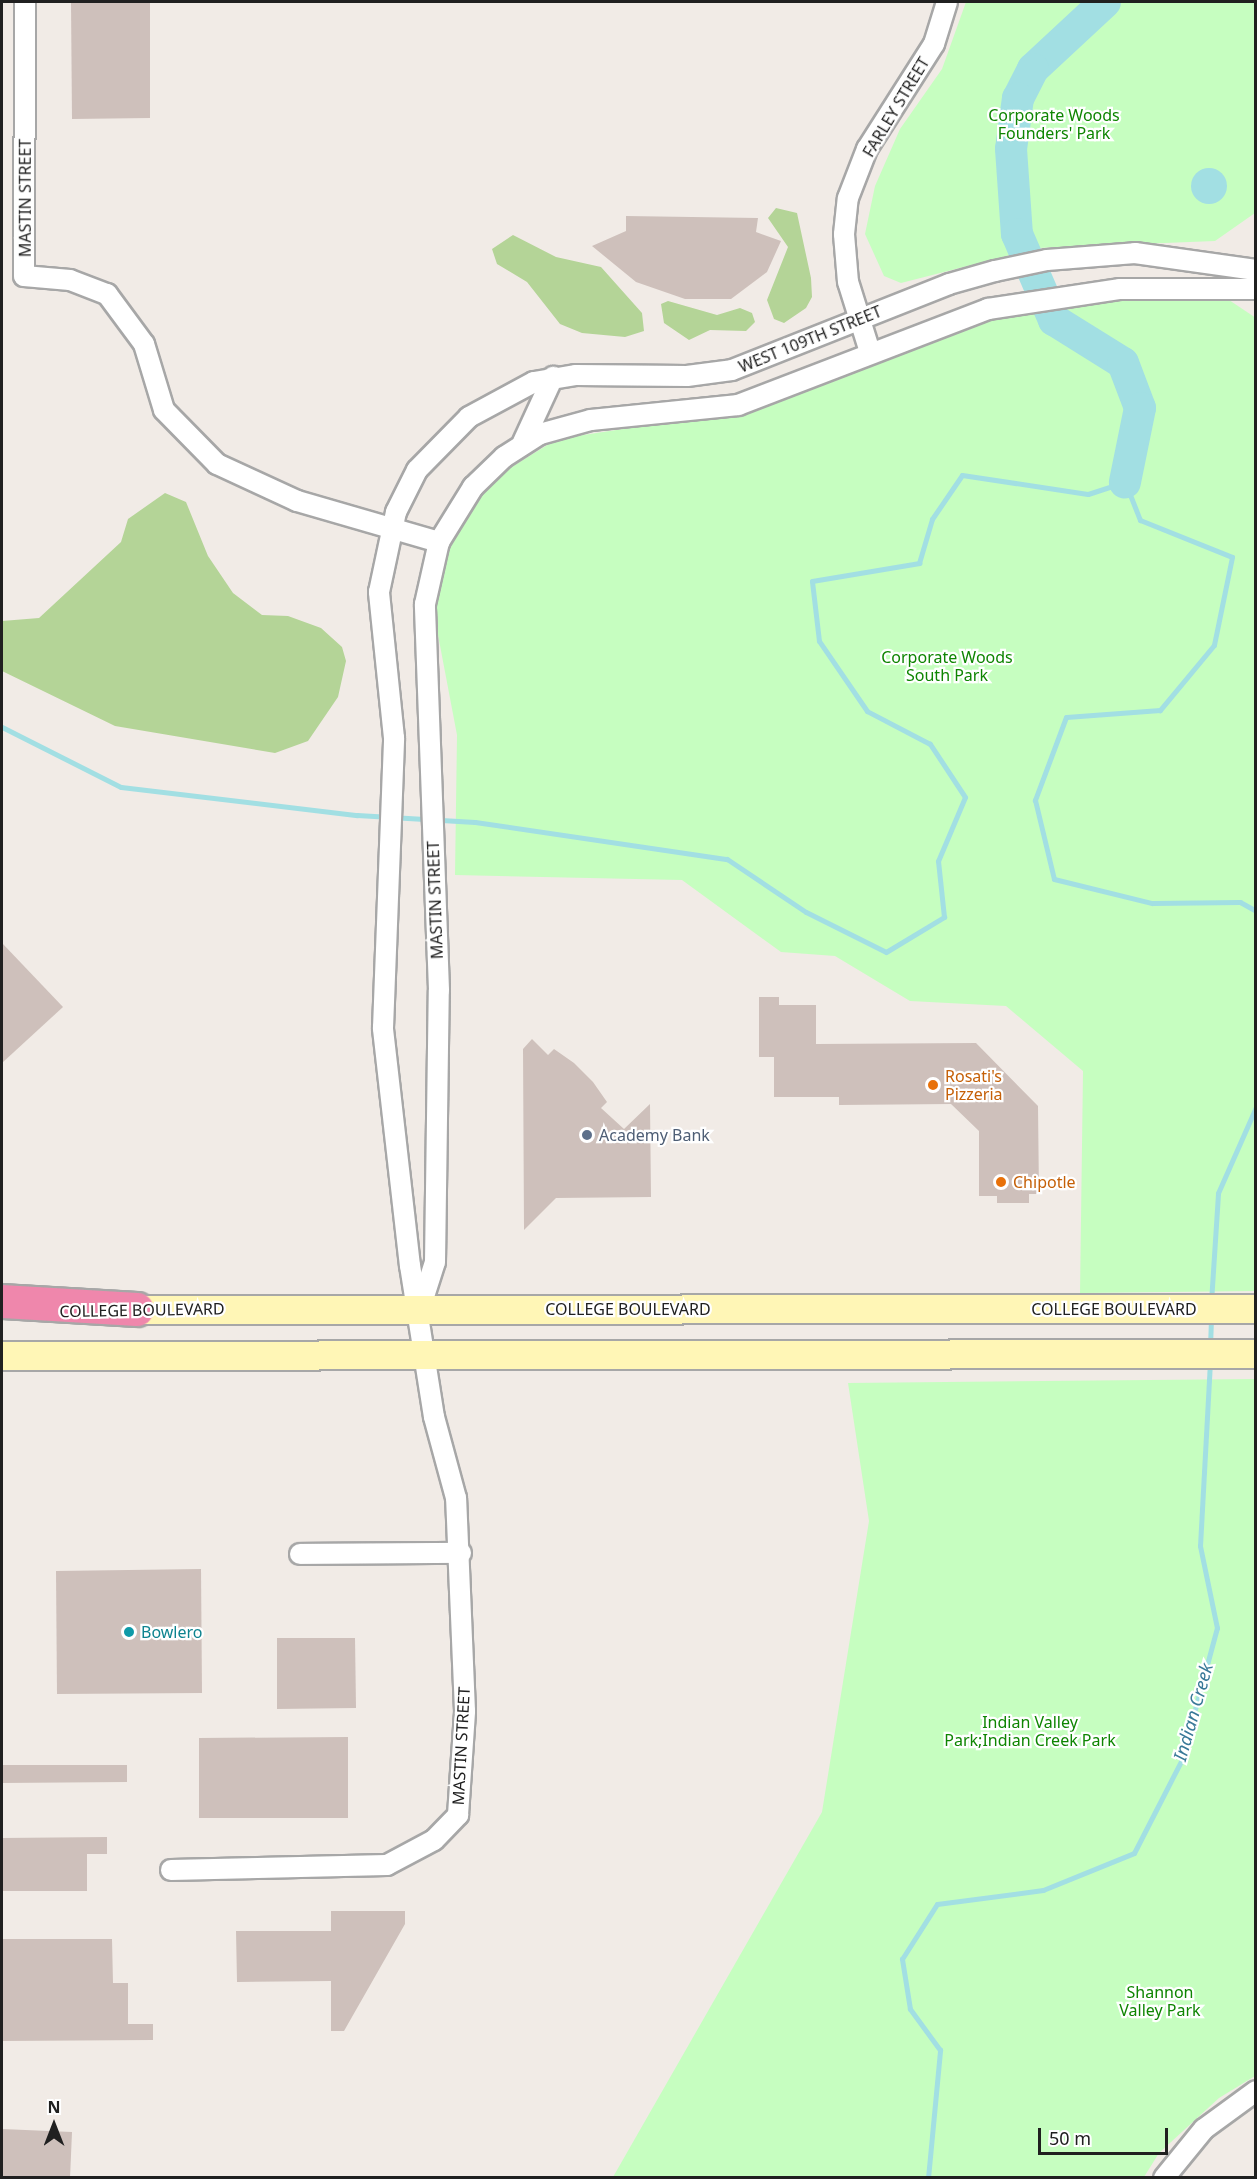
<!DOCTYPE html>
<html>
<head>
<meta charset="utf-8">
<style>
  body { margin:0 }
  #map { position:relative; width:1257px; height:2179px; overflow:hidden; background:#f1ebe6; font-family:"Noto Sans",sans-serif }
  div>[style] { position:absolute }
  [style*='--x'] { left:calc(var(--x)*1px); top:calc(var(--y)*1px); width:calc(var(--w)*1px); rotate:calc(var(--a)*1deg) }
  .forest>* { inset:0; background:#b4d497 }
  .park>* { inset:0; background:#c6fec0 }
  .water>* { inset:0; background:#a2dfe3 }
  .round { border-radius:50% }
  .stream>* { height:5px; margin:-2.5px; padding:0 2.5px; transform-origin:2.5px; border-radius:2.5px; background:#a2dfe3 }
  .river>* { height:32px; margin:-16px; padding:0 16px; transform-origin:16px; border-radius:16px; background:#a2dfe3 }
  .building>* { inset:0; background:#cec0bb }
  .roads { filter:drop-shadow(2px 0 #a7a7a7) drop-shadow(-2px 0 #a7a7a7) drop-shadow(0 2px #a7a7a7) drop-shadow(0 -2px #a7a7a7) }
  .minor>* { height:20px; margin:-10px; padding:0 10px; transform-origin:10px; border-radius:10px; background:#fff }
  .secondary>* { height:28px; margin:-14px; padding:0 14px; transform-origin:14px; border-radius:14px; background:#fff6b6 }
  .motorway>* { height:33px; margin:-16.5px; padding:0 16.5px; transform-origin:16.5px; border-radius:16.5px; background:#ef87ac }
  .dots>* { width:16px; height:16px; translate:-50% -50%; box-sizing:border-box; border:3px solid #fff; border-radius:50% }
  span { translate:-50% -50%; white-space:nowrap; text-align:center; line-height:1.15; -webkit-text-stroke:4.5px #fff; paint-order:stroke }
  .street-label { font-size:16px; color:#202020 }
  .park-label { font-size:16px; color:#0e8502 }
  .food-label { font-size:16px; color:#c56008 }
  .left { translate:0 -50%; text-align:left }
  .service-label { font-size:16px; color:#4e5e75 }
  .culture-label { font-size:16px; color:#0d838f }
  .water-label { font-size:18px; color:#397998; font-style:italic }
  .frame { position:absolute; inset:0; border:3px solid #202020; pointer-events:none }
  .north { position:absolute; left:24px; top:2095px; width:60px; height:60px; -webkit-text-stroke:4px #fff; paint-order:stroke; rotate:0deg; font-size:16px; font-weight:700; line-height:24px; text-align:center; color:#202020 }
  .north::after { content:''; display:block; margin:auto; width:21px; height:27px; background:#202020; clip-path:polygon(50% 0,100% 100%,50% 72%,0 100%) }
  .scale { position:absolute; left:1038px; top:2128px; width:130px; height:27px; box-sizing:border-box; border:3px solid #202020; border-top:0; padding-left:8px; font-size:18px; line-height:21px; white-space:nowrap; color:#202020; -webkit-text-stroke:4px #fff; paint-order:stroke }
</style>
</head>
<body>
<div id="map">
  <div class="forest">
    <div style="clip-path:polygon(776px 208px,797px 213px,811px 278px,812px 297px,806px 308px,784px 323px,774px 319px,767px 300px,788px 247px,768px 218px)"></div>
    <div style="clip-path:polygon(513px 235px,556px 257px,601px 267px,642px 313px,644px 331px,625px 337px,582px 333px,560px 324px,527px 282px,497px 264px,492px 249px)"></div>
    <div style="clip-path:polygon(668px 301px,717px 315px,740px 308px,752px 313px,755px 322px,746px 331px,710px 330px,689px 340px,664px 323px,661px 304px)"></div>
    <div style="clip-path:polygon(165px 493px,186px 502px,208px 556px,233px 593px,262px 615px,288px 616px,321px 628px,342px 647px,346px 661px,338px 697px,308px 741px,275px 753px,115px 726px,2px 671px,2px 621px,39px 618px,121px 542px,128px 519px)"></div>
  </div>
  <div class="park">
    <div style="clip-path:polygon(966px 2px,1255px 2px,1255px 213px,1215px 241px,1038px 248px,901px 283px,884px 276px,865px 234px,875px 186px,900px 129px,942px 69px)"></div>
    <div style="clip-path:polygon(1124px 299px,1229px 300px,1256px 318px,1255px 1291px,1080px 1293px,1083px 1071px,1006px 1006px,910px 1001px,835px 956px,781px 952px,682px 880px,455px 875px,457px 735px,434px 614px,438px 578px,454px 529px,497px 476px,557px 439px,761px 408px,939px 335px,1006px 315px)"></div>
    <div style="clip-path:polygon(1255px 1379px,1255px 2076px,1219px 2098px,1159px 2153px,1144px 2177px,613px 2177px,822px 1812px,869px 1521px,848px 1383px)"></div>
  </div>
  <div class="water">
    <div class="round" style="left:1191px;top:168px;width:36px;height:36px"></div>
  </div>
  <div class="stream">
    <div style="--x:2;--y:727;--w:133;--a:26.8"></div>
    <div style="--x:121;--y:787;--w:238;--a:6.8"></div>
    <div style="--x:357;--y:815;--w:118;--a:3.4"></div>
    <div style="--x:475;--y:822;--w:255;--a:8.4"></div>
    <div style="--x:727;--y:859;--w:95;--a:33.9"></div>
    <div style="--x:806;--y:912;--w:89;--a:26.6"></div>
    <div style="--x:886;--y:952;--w:68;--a:-31.1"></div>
    <div style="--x:944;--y:917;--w:56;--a:-96.1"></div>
    <div style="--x:938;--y:861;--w:69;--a:-67.1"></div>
    <div style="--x:965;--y:797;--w:64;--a:-123.4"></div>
    <div style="--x:930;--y:744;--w:71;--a:-152.4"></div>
    <div style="--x:867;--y:711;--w:85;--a:-124.4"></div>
    <div style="--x:819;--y:641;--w:60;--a:-96.7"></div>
    <div style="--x:812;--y:581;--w:109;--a:-9.5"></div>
    <div style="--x:919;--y:563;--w:46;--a:-73.5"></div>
    <div style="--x:932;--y:519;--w:53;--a:-55.7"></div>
    <div style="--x:962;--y:475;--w:127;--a:8.6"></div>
    <div style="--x:1088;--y:494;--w:39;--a:-18"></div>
    <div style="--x:1125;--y:482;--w:41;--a:68.5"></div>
    <div style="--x:1140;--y:520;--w:99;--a:21.9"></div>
    <div style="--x:1232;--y:557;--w:90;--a:101.6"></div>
    <div style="--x:1214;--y:645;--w:85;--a:129.7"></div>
    <div style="--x:1160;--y:710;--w:94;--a:175.7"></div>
    <div style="--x:1066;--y:717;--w:89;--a:110.5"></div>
    <div style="--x:1035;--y:800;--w:81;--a:76.5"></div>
    <div style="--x:1054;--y:879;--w:101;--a:13.8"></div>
    <div style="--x:1152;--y:903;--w:88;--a:-0.7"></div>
    <div style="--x:1240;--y:902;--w:18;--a:29"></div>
    <div style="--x:1211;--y:1302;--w:109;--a:-86.3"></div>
    <div style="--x:1218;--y:1193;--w:94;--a:-66.2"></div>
    <div style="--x:1210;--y:1347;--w:30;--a:-88"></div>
    <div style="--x:928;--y:2178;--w:129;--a:-84.6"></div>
    <div style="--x:940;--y:2050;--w:51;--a:-126.2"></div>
    <div style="--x:910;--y:2009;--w:51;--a:-99.1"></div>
    <div style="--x:902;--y:1959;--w:65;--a:-57.5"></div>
    <div style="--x:937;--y:1904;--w:107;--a:-7.5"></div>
    <div style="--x:1043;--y:1890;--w:98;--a:-22.1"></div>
    <div style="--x:1134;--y:1853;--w:103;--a:-62.9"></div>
    <div style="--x:1181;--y:1761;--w:138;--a:-74.9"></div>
    <div style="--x:1217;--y:1628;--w:84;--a:-101.7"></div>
    <div style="--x:1200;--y:1546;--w:184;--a:-86.9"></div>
  </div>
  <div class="river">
    <div style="--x:1105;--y:2;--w:98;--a:137.1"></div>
    <div style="--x:1033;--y:69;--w:33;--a:117"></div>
    <div style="--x:1018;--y:98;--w:51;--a:97.8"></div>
    <div style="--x:1011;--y:149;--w:85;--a:86"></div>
    <div style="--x:1017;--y:234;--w:94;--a:66.7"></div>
    <div style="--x:1054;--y:320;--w:81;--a:31.9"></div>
    <div style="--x:1123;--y:363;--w:48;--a:69.3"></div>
    <div style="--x:1140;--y:408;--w:76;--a:101.5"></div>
  </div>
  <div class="building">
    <div style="clip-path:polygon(71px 2px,150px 2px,150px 118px,72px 119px)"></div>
    <div style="clip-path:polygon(626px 216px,758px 218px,756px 232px,781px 241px,767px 272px,731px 299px,685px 299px,636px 282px,592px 246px,626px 231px)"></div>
    <div style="clip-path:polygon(2px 943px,63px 1007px,2px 1063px)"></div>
    <div style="clip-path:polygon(759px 997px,779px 997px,779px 1005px,816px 1005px,816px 1044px,976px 1043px,1038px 1106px,1039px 1194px,1029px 1194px,1029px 1203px,997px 1203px,997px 1196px,979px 1196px,979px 1131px,951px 1104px,839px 1105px,839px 1097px,774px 1097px,774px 1057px,759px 1057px)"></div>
    <div style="clip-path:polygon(532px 1039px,548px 1055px,554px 1049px,574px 1063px,593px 1082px,607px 1102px,601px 1108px,624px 1129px,650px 1104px,651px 1197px,556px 1198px,524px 1230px,523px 1049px)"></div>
    <div style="clip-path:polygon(201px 1569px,202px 1693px,57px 1694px,56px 1571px)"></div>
    <div style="clip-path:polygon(277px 1638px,355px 1638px,356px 1708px,277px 1709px)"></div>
    <div style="clip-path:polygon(348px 1737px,348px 1818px,199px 1818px,199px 1738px)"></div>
    <div style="clip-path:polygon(2px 1765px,127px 1765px,127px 1782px,2px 1783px)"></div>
    <div style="clip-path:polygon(107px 1837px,107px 1854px,87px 1854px,87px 1891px,2px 1891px,2px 1838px)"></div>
    <div style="clip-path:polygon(331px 1911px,405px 1911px,405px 1924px,344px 2031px,331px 2031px,331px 1981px,237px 1982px,236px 1931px,331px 1931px)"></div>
    <div style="clip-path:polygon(2px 1939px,112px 1939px,113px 1983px,128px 1983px,128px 2024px,153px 2024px,153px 2040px,2px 2041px)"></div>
    <div style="clip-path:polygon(2px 2129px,72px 2132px,70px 2178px,2px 2178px)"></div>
  </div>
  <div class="roads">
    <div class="minor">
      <div style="--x:25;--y:2;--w:274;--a:90.2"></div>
      <div style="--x:24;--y:276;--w:46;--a:5"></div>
      <div style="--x:70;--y:280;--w:40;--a:21"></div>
      <div style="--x:107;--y:294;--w:62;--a:53.5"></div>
      <div style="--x:144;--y:344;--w:69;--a:73.1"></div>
      <div style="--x:164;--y:410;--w:76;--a:45.5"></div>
      <div style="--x:217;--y:464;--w:88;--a:24.8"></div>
      <div style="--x:297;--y:501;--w:148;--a:16.1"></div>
      <div style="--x:870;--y:352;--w:73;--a:-107.4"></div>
      <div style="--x:848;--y:282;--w:48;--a:-94.8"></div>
      <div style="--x:844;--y:234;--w:36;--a:-84"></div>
      <div style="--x:848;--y:198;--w:53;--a:-68.8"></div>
      <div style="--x:867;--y:149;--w:125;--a:-57.5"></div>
      <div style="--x:934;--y:44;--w:44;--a:-72.8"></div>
      <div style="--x:523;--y:442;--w:72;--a:-65.2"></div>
      <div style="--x:420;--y:1309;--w:49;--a:-72.3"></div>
      <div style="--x:435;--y:1262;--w:272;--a:-89.2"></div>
      <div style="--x:439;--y:990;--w:386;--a:-92.1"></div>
      <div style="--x:425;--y:604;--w:64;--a:-77.3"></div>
      <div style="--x:439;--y:542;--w:65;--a:-58.3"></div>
      <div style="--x:473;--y:487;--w:43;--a:-44.1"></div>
      <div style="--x:504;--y:457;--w:43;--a:-32.6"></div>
      <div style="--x:540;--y:434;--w:53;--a:-15.4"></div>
      <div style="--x:591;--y:420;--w:148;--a:-5.8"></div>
      <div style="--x:738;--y:405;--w:268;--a:-21"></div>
      <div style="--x:988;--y:309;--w:134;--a:-8.6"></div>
      <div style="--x:1120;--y:289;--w:136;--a:0"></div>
      <div style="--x:300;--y:1554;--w:161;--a:-0.4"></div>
      <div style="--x:171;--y:1870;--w:216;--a:-1.3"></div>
      <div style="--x:387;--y:1865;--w:53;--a:-28"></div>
      <div style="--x:434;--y:1840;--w:35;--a:-46"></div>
      <div style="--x:458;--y:1815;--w:104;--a:-86.1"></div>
      <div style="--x:465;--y:1711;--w:213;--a:-92.4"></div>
      <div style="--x:456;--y:1498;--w:84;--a:-105.2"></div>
      <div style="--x:434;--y:1417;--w:153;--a:-99"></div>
      <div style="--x:410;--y:1266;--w:240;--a:-96.5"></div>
      <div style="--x:383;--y:1028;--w:290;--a:-87.8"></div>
      <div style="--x:394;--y:738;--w:147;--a:-95.9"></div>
      <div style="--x:379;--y:592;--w:82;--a:-78"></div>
      <div style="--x:396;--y:512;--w:47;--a:-63.4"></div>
      <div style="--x:417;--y:470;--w:74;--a:-45.5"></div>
      <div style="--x:469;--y:417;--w:74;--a:-28.3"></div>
      <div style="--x:534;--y:382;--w:43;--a:-9.5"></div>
      <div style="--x:576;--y:375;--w:111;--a:0.5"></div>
      <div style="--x:687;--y:376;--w:45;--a:-7.6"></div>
      <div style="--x:732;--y:370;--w:233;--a:-21.6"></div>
      <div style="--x:949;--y:284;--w:48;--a:-15.8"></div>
      <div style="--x:995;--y:271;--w:53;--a:-11.9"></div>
      <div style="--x:1047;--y:260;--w:88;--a:-4.5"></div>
      <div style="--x:1135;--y:253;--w:122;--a:8"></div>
      <div style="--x:1164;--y:2178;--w:63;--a:-50.8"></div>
      <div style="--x:1204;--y:2129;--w:64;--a:-36.2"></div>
    </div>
    <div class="secondary">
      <div style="--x:115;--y:1310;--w:1141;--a:-0.05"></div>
      <div style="--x:2;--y:1356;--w:1254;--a:-0.09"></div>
    </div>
    <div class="motorway">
      <div style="--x:2;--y:1301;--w:135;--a:3.4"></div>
    </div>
  </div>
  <div class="dots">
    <div style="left:933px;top:1085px;background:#e8710a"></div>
    <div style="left:587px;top:1135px;background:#5c6f8a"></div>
    <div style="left:1001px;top:1182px;background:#e8710a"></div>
    <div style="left:129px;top:1632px;background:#0f9aa8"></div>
  </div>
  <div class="street-label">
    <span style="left:896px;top:107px;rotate:-59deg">FARLEY STREET</span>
    <span style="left:25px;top:198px;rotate:-90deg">MASTIN STREET</span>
    <span style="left:810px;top:339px;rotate:-22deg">WEST 109TH STREET</span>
    <span style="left:435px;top:900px;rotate:-92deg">MASTIN STREET</span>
    <span style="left:628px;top:1309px">COLLEGE BOULEVARD</span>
    <span style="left:1114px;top:1309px">COLLEGE BOULEVARD</span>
    <span style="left:142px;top:1310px;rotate:-1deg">COLLEGE BOULEVARD</span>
    <span style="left:461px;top:1746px;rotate:-87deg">MASTIN STREET</span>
  </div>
  <div class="park-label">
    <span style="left:1054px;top:124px">Corporate Woods<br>Founders' Park</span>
    <span style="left:947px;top:666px">Corporate Woods<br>South Park</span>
    <span style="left:1030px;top:1731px">Indian Valley<br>Park;Indian Creek Park</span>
    <span style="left:1160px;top:2001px">Shannon<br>Valley Park</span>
  </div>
  <div class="food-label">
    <span class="left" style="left:945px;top:1085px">Rosati's<br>Pizzeria</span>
    <span class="left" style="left:1013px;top:1182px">Chipotle</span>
  </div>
  <div class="service-label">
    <span class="left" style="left:599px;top:1135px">Academy Bank</span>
  </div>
  <div class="culture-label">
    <span class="left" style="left:141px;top:1632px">Bowlero</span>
  </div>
  <div class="water-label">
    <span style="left:1193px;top:1712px;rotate:-74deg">Indian Creek</span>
  </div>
  <div class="frame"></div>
  <div class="north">N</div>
  <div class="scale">50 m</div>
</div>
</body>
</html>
